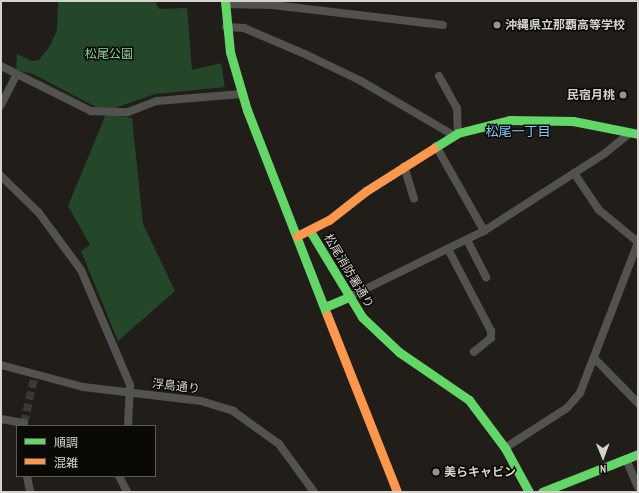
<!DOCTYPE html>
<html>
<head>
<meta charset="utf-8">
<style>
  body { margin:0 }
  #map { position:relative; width:639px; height:493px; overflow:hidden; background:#211e1a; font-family:"PT Sans Narrow","Noto Sans JP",sans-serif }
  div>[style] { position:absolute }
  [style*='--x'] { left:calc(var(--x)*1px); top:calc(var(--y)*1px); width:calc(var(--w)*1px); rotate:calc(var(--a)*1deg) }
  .green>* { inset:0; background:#24472a }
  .street-tunnel>* { height:8px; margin-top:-4px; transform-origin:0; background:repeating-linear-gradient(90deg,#3c3935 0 8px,transparent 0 12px) }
  .street>* { height:8px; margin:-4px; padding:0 4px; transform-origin:4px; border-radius:4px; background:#545251 }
  .fast>* { height:9px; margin:-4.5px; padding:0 4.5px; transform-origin:4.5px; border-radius:4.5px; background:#63d668 }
  .slow>* { height:9px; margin:-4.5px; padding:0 4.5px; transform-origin:4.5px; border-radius:4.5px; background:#ff974d }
  .dots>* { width:11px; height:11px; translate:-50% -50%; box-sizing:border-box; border:2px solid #0b0906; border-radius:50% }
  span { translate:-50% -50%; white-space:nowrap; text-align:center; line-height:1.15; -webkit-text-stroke:3px #0b0906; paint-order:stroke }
  .poi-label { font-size:12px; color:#d6d2cd; font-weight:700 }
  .left { translate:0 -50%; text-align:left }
  .right { translate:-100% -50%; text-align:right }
  .park-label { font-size:12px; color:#91d29b }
  .street-label { font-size:12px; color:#d6d2cd }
  .neighbourhood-label { font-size:13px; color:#84c9fc }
  .frame { position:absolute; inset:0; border:2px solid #d6d2cd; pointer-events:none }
  .legend { position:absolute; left:16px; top:425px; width:140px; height:52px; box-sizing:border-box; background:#0b0906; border:1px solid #5c5956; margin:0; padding:5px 7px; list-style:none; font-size:12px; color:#d6d2cd }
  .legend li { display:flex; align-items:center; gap:8px; height:20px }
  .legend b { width:20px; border:1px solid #5c5956 }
  .north { position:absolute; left:583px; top:437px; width:40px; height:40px; -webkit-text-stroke:3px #0b0906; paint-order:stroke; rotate:179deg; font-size:11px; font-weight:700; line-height:16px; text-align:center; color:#d6d2cd }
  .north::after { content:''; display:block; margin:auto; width:14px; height:18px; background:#d6d2cd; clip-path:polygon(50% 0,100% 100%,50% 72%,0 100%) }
</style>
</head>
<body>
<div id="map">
  <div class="green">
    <div style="clip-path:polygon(58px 1px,155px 1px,159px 9px,187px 8px,192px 70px,221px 63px,225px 87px,155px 94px,115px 108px,98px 108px,31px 73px,16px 71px,17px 54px,32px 61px,39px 60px,50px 46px,57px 30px)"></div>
    <div style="clip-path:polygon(106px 114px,132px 118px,143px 224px,175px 291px,118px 341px,81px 251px,90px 245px,68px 206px)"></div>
  </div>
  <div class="street-tunnel">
    <div style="--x:24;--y:423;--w:50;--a:-77.3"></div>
  </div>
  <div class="street">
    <div style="--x:225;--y:4;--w:48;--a:1.2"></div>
    <div style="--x:273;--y:5;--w:171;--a:6.7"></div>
    <div style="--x:226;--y:27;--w:18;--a:3"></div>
    <div style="--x:244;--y:28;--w:69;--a:23.2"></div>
    <div style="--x:307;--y:55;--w:60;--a:25.7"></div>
    <div style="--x:361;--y:81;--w:107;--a:30.4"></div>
    <div style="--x:1;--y:66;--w:101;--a:26.6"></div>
    <div style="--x:91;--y:111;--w:37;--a:2"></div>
    <div style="--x:128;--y:112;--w:31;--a:-21"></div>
    <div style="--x:157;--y:101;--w:84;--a:-4.8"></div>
    <div style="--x:439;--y:76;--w:37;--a:61"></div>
    <div style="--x:457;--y:108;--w:25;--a:88"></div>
    <div style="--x:1;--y:105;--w:34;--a:-63"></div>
    <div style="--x:436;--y:146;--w:98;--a:60.5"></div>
    <div style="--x:404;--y:166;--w:34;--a:73"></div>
    <div style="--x:574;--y:173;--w:45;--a:56"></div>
    <div style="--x:599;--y:210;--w:50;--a:39.4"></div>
    <div style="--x:1;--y:176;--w:53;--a:44.2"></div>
    <div style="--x:39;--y:213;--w:71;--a:53.6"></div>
    <div style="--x:81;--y:270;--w:125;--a:66.9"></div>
    <div style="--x:130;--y:385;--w:41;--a:92.8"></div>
    <div style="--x:467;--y:240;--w:42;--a:62.8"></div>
    <div style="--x:448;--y:249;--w:93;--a:62.3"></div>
    <div style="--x:491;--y:331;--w:7;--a:90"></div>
    <div style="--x:491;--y:338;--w:22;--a:141"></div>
    <div style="--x:349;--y:297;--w:150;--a:-26.1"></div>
    <div style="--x:484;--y:231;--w:143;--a:-32.7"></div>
    <div style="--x:604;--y:154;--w:33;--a:-39"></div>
    <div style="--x:595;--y:359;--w:62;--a:45.7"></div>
    <div style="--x:1;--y:365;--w:85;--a:15"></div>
    <div style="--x:83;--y:387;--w:119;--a:6.8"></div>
    <div style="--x:201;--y:401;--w:34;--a:17"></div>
    <div style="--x:233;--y:411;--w:57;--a:35.7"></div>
    <div style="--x:279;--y:444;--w:59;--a:53.9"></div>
    <div style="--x:1;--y:419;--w:23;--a:10"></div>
    <div style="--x:24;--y:423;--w:3;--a:90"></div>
    <div style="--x:505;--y:448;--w:74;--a:-32.8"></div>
    <div style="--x:567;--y:408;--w:20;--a:-49"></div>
    <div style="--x:580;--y:393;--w:161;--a:-68.9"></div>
    <div style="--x:626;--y:459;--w:30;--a:67"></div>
    <div style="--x:27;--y:476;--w:16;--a:79"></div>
    <div style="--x:119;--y:476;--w:18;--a:63"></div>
  </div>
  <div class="fast">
    <div style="--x:225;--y:1;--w:51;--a:84.4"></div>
    <div style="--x:230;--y:52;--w:60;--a:73.7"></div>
    <div style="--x:247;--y:110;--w:220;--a:68.7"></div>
    <div style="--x:434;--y:148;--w:28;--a:-32"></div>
    <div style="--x:458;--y:133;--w:54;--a:-14"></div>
    <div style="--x:510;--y:120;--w:63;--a:0.9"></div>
    <div style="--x:573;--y:121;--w:66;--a:11.3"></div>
    <div style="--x:310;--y:231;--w:100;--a:58.8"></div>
    <div style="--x:362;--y:317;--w:51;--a:43.4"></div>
    <div style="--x:399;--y:352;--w:85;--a:34.4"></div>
    <div style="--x:469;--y:400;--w:60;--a:53.1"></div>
    <div style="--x:505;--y:448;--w:50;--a:61.4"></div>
    <div style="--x:325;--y:307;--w:26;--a:-23"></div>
    <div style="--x:542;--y:492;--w:103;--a:-21.6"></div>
  </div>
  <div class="slow">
    <div style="--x:297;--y:236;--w:36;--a:-27"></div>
    <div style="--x:329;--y:220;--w:47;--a:-38.1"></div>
    <div style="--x:366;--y:191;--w:80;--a:-32.3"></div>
    <div style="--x:327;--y:315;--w:190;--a:68.4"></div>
  </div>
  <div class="dots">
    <div style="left:497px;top:25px;background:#97938e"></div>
    <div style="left:623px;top:95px;background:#97938e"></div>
    <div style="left:436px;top:472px;background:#97938e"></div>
  </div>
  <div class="poi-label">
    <span class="left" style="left:505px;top:25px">沖縄県立那覇高等学校</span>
    <span class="right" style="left:615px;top:95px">民宿月桃</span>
    <span class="left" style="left:444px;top:472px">美らキャビン</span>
  </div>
  <div class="park-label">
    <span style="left:109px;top:54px">松尾公園</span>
  </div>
  <div class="street-label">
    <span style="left:349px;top:271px;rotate:59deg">松尾消防署通り</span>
    <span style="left:176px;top:386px;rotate:7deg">浮島通り</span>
  </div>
  <div class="neighbourhood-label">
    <span style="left:518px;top:132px">松尾一丁目</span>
  </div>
  <div class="frame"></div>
  <ul class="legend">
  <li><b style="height:5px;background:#63d668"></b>順調</li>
  <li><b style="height:5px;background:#ff974d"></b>混雑</li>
  </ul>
  <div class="north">N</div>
</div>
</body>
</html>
